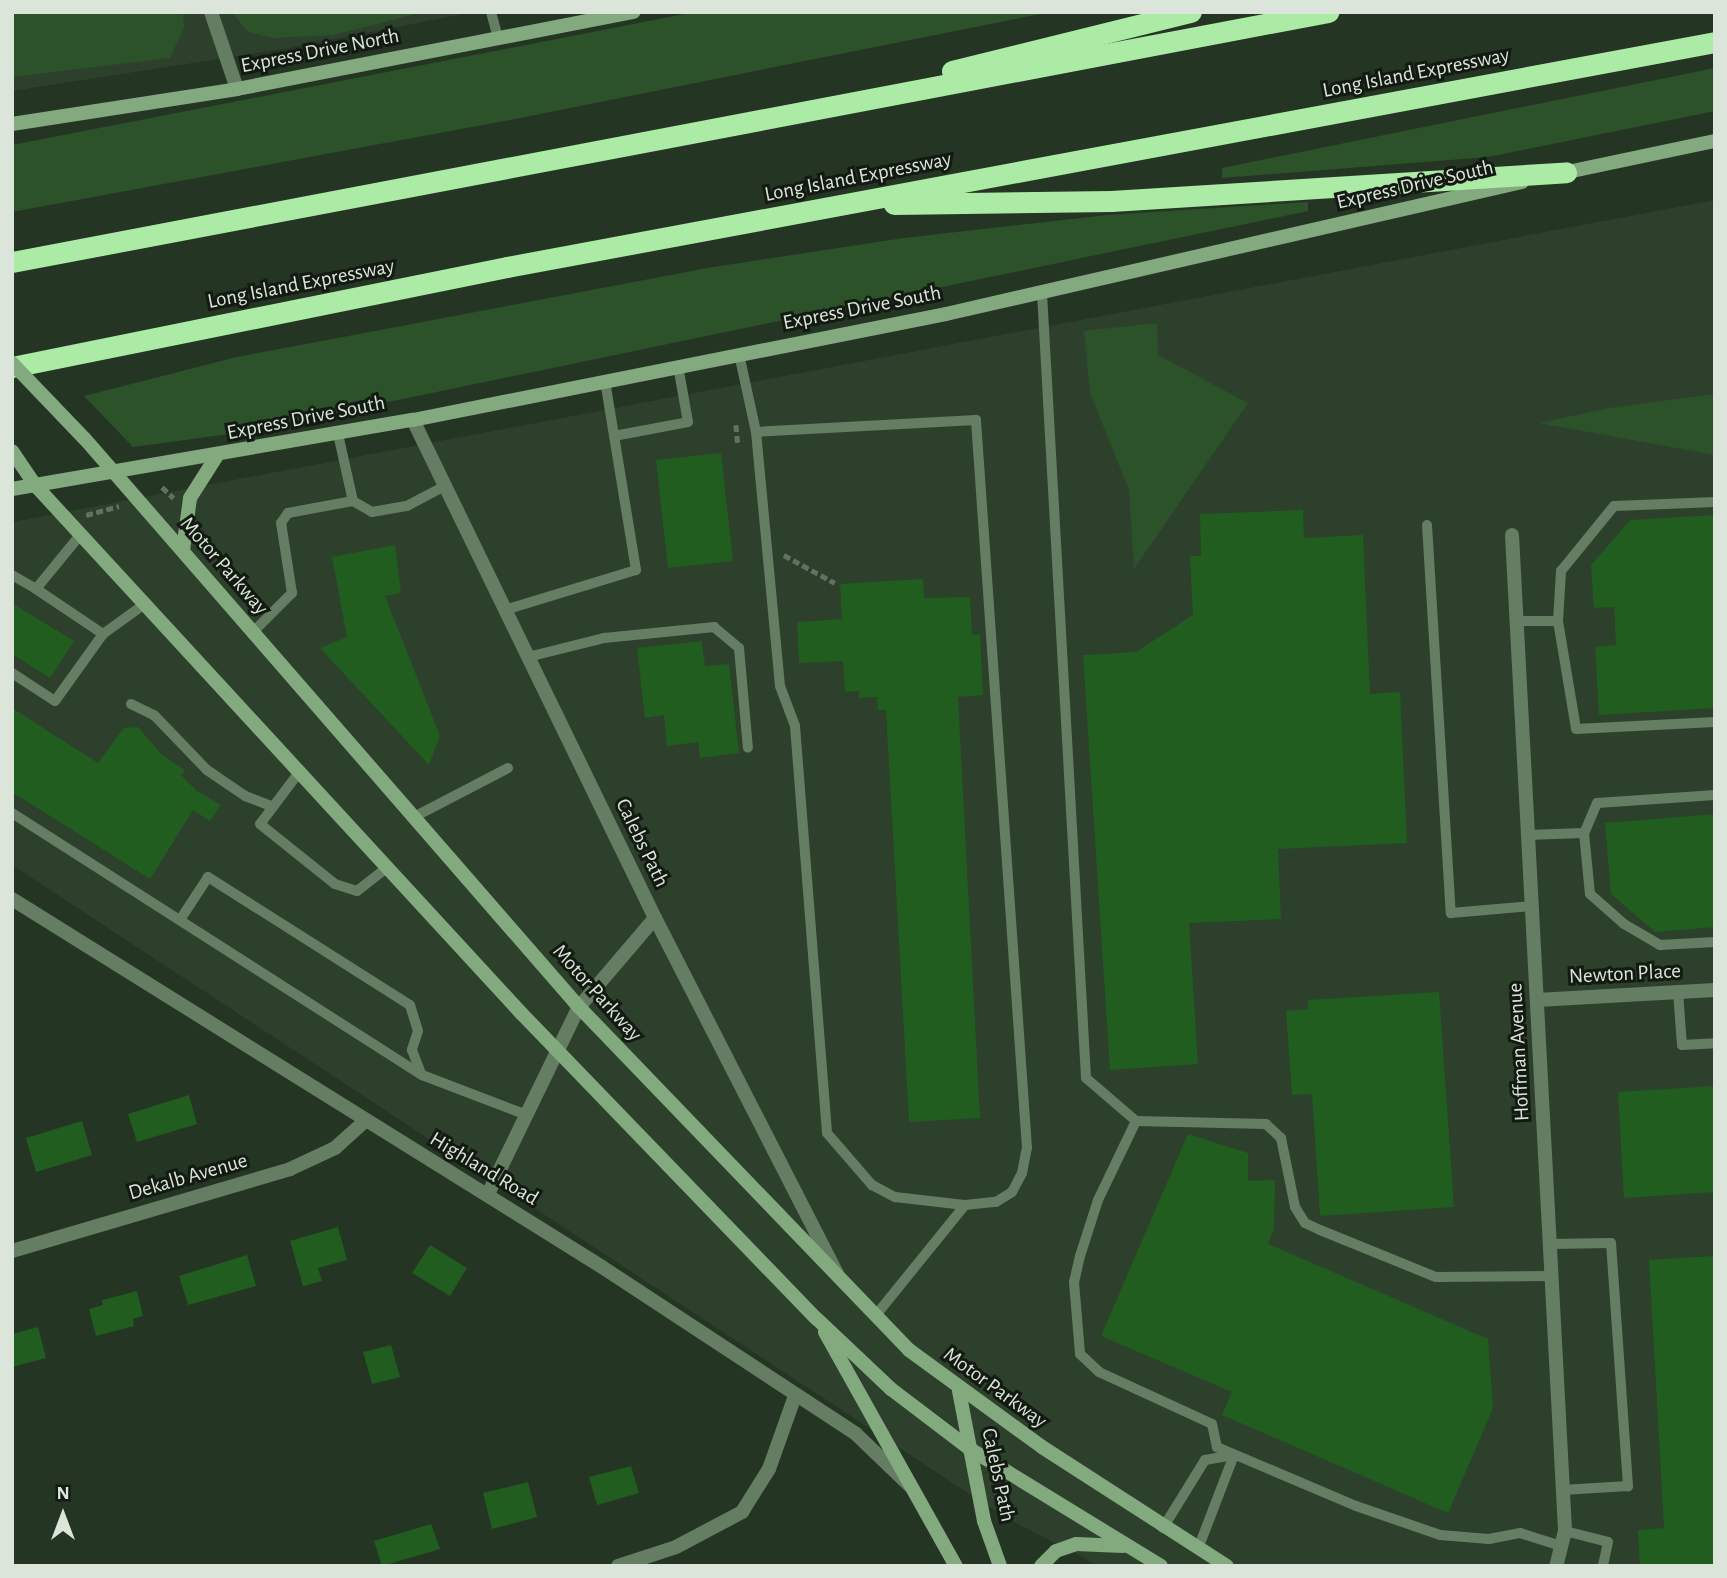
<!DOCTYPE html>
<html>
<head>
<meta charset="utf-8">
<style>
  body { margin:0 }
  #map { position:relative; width:1727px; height:1578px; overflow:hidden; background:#243523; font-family:"Alegreya Sans",sans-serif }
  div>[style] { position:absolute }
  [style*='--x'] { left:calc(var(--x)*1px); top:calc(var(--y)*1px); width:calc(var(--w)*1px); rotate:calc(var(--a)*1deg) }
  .built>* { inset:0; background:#2c402b }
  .green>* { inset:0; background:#2c522a }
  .building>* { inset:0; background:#205d1f }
  .path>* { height:4.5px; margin-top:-2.25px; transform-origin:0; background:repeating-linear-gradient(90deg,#637162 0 7px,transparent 0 10.5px) }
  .lane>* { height:10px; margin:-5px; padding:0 5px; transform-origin:5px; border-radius:5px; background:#657e63 }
  .street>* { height:14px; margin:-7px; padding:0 7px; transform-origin:7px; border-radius:7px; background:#657e63 }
  .secondary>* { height:14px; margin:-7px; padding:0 7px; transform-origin:7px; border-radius:7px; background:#82aa7e }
  .highway>* { height:21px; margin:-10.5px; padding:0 10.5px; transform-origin:10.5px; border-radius:10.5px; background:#abeba6 }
  .secondary-bridge>* { height:14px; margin:-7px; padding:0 7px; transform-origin:7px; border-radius:7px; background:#82aa7e }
  span { translate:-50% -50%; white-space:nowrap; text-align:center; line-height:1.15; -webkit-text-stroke:6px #131a12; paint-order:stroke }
  .street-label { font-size:21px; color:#dbe5da }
  .frame { position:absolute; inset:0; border:14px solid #dbe5da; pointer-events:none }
  .north { position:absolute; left:28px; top:1480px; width:70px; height:70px; -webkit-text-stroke:5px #131a12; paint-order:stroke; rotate:0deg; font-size:19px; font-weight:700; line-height:28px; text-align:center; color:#dbe5da }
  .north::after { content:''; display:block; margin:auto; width:24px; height:32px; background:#dbe5da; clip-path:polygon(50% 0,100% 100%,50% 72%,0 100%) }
</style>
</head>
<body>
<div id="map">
  <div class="built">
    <div style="clip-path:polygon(12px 12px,474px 12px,283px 49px,12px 91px)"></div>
    <div style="clip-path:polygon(1715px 200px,1715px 1566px,1099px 1566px,1003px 1516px,12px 865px,12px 522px)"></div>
  </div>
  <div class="green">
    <div style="clip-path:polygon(12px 12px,183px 12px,184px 28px,170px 58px,12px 77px)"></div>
    <div style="clip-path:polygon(232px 12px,424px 12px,334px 35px,273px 38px,248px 32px)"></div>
    <div style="clip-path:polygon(695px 12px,1050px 12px,515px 119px,12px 212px,12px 145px)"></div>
    <div style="clip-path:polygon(1715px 68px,1715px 111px,1488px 157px,1222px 178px,1222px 168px)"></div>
    <div style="clip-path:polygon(1308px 202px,1308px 211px,244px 432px,133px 447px,84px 396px,237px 357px,713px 267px,904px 238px,1107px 215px)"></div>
    <div style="clip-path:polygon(1157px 323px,1158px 355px,1248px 403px,1134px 569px,1129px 490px,1090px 393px,1084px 331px)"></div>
    <div style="clip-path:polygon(1715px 394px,1715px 455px,1539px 423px,1609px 408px)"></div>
  </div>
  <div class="building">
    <div style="clip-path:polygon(721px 453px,733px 561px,668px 568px,656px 460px)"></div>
    <div style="clip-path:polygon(1303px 510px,1304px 538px,1363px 535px,1370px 694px,1400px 692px,1407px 843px,1278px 849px,1281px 919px,1189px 923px,1198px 1064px,1110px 1070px,1083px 655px,1136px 652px,1193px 615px,1190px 556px,1201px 556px,1200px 514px)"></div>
    <div style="clip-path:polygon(1715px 515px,1715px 708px,1599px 715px,1595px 647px,1616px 645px,1614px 607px,1594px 608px,1591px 565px,1630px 520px)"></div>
    <div style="clip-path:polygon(395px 545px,401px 593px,385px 596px,440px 736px,429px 765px,320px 648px,347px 637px,332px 557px)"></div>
    <div style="clip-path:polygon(923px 579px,924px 598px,970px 597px,972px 635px,980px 635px,983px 695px,958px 697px,980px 1118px,909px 1122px,886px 710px,878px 710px,877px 697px,859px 698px,859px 691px,845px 692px,843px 661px,799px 663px,797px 622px,842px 619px,840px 584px)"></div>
    <div style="clip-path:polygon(12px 603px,74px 641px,50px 678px,12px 654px)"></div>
    <div style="clip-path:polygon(702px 641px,705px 666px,729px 664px,739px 753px,700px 758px,698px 742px,667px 746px,664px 715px,645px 718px,637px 648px)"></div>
    <div style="clip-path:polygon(12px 708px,98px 763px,124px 728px,138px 727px,162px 755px,185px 770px,181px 775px,197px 791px,221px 805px,210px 821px,193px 810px,150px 879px,12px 792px)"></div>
    <div style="clip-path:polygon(1715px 814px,1715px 927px,1655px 932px,1611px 894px,1605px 823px)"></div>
    <div style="clip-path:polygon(1439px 992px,1454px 1207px,1320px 1216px,1312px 1094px,1292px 1095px,1286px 1011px,1308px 1009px,1308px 1000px)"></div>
    <div style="clip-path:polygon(1715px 1086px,1715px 1192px,1624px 1198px,1618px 1092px)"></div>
    <div style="clip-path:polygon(189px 1095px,197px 1124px,137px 1142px,128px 1114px)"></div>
    <div style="clip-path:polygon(82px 1121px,92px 1155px,36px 1172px,26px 1138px)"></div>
    <div style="clip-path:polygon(1188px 1134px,1248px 1153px,1248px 1181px,1275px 1180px,1274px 1229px,1268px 1244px,1488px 1339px,1493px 1408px,1448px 1513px,1222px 1415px,1232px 1392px,1101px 1336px)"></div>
    <div style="clip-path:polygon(338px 1227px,347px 1260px,318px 1268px,322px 1281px,303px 1286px,290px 1241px)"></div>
    <div style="clip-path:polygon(430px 1245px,467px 1268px,450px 1296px,412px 1273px)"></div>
    <div style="clip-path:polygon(247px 1255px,256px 1286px,188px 1305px,179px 1276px)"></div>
    <div style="clip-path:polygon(1715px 1256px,1715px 1566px,1640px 1566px,1638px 1530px,1664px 1528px,1649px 1260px)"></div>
    <div style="clip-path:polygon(137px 1291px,143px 1316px,133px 1319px,134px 1326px,96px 1336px,89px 1309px,103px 1305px,102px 1300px)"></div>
    <div style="clip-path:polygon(38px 1327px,46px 1358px,12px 1367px,12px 1334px)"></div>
    <div style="clip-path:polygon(391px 1345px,400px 1377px,372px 1384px,363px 1352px)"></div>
    <div style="clip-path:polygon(631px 1466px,639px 1493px,597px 1505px,589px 1477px)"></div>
    <div style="clip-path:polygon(528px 1482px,537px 1517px,492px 1529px,483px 1493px)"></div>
    <div style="clip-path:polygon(431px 1524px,440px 1549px,382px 1566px,374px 1541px)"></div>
  </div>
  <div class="path">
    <div style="--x:736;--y:425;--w:19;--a:84"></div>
    <div style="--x:162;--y:487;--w:16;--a:43"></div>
    <div style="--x:86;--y:515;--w:34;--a:-15"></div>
    <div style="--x:784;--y:555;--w:58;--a:28.8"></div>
  </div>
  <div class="lane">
    <div style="--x:491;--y:12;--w:28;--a:75"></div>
    <div style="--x:1042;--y:293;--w:786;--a:86.79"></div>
    <div style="--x:1086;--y:1078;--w:66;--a:40.7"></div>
    <div style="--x:1136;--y:1121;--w:130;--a:1.3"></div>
    <div style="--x:1266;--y:1124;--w:21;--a:43"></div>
    <div style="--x:1281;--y:1138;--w:70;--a:78.5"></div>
    <div style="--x:1295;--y:1207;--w:19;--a:58"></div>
    <div style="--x:1305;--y:1223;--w:17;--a:25"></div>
    <div style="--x:1320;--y:1230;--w:125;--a:22.1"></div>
    <div style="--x:1436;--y:1277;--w:115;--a:-0.5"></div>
    <div style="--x:739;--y:354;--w:80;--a:77.7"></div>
    <div style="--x:756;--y:432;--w:255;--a:84.6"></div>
    <div style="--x:780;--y:686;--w:43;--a:69.4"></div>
    <div style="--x:795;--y:726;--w:408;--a:85.5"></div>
    <div style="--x:827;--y:1133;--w:69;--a:49.1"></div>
    <div style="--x:872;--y:1185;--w:26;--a:28"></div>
    <div style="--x:895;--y:1197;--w:70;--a:6.5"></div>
    <div style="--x:965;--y:1205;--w:31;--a:-6"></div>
    <div style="--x:996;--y:1202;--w:19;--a:-32"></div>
    <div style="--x:1012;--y:1192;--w:21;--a:-62"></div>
    <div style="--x:1022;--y:1173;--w:25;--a:-79"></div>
    <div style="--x:1027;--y:1148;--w:730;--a:-94.01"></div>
    <div style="--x:976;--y:420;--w:220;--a:176.9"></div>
    <div style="--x:338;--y:434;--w:69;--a:77.4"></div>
    <div style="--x:614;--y:436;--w:75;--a:-10.7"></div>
    <div style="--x:688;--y:422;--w:57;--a:-100.1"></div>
    <div style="--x:1715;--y:502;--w:101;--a:177.7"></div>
    <div style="--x:1614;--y:506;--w:84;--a:129.2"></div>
    <div style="--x:1561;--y:571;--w:50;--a:93.4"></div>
    <div style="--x:1558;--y:621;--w:109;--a:80.5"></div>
    <div style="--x:1576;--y:729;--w:139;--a:-2.9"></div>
    <div style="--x:1427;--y:525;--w:389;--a:86.5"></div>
    <div style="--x:1451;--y:913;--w:80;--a:-5"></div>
    <div style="--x:81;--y:534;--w:71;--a:129.3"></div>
    <div style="--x:36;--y:589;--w:81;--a:33.9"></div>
    <div style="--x:103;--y:634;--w:53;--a:-35.8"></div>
    <div style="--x:12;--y:575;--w:28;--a:30"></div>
    <div style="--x:505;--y:610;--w:137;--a:-17"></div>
    <div style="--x:636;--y:570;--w:192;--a:-99.3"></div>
    <div style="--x:1515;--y:621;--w:43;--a:0"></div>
    <div style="--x:254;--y:631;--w:54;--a:-45"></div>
    <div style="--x:292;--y:593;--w:71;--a:-98.9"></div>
    <div style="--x:281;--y:523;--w:12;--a:-55"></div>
    <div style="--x:288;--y:513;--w:66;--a:-10.5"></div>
    <div style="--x:353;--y:501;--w:22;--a:30"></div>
    <div style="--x:372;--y:512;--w:36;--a:-10"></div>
    <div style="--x:407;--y:506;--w:43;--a:-27.8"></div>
    <div style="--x:528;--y:657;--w:78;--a:-14"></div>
    <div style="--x:604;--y:638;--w:111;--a:-5.7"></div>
    <div style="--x:714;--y:627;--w:33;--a:40"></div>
    <div style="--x:739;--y:648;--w:100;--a:84.9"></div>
    <div style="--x:12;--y:673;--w:51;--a:33.1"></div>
    <div style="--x:55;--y:701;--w:82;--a:-54.4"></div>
    <div style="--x:131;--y:704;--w:25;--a:26"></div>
    <div style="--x:154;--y:715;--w:76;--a:46.1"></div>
    <div style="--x:207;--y:770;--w:46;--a:34.4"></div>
    <div style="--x:245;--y:796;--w:30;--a:21"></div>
    <div style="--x:300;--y:771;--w:66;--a:127"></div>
    <div style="--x:260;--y:824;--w:96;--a:38.7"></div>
    <div style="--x:335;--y:884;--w:23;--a:18"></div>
    <div style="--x:357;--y:891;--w:39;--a:-38"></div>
    <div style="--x:1715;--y:795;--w:118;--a:176.1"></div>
    <div style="--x:1597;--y:803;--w:33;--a:113"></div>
    <div style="--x:1584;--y:833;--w:61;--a:84.4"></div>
    <div style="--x:1590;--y:894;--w:45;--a:41.4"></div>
    <div style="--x:1624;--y:924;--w:42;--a:30.3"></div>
    <div style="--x:1660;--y:945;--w:55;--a:-3.1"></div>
    <div style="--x:12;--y:813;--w:487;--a:32.6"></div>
    <div style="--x:422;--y:1075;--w:112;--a:20.9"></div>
    <div style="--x:414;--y:817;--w:106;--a:-27.5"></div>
    <div style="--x:1527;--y:835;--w:57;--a:-2"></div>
    <div style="--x:180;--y:920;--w:51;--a:-56.9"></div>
    <div style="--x:208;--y:877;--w:239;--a:32.4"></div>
    <div style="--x:410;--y:1005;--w:27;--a:73"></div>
    <div style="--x:418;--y:1031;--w:20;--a:108"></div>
    <div style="--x:412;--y:1050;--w:26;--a:69"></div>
    <div style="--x:1678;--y:992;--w:53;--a:85.7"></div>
    <div style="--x:1682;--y:1045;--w:33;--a:-3"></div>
    <div style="--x:1136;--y:1121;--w:88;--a:115.7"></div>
    <div style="--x:1098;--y:1200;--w:59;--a:107.8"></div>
    <div style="--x:1080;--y:1256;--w:27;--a:103"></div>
    <div style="--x:1074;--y:1282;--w:72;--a:85.2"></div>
    <div style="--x:1080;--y:1354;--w:26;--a:43"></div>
    <div style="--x:1099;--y:1372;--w:124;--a:24.7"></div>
    <div style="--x:1212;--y:1424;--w:24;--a:78"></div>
    <div style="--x:1217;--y:1447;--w:151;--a:23"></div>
    <div style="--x:1356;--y:1506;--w:89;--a:19"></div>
    <div style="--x:1440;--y:1535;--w:49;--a:4.7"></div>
    <div style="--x:1489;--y:1539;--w:32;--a:-11"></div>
    <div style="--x:1520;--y:1533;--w:43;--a:17.6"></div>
    <div style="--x:1550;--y:1244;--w:61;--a:-0.9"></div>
    <div style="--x:1611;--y:1243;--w:244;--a:86"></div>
    <div style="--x:1628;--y:1486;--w:66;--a:176.5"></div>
    <div style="--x:876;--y:1315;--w:141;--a:-51"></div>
    <div style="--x:1163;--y:1528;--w:80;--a:-58.3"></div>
    <div style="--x:1205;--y:1460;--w:29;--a:-10"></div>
    <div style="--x:1234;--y:1455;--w:101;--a:111"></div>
    <div style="--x:1565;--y:1531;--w:44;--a:14.3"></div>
    <div style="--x:1608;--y:1542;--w:25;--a:102"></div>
  </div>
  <div class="street">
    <div style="--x:211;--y:12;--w:81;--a:71.3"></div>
    <div style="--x:413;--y:420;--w:554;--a:64.08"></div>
    <div style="--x:655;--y:918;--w:399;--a:62.9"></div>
    <div style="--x:1512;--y:535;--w:997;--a:86.95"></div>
    <div style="--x:1565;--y:1531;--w:36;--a:104"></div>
    <div style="--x:12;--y:899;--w:695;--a:31.95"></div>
    <div style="--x:602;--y:1267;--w:304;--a:33.3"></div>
    <div style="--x:856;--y:1434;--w:74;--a:43.9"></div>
    <div style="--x:1537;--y:1000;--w:178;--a:-3.2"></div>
    <div style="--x:488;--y:1194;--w:208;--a:-64.1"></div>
    <div style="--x:579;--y:1007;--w:117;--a:-49.5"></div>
    <div style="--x:12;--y:1251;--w:290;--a:-16.4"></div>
    <div style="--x:290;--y:1169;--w:50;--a:-25"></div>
    <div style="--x:335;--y:1148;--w:39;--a:-42"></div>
    <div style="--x:618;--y:1566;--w:61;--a:-18.1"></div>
    <div style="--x:676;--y:1547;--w:75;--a:-27.9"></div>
    <div style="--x:742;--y:1512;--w:51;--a:-57.9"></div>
    <div style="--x:769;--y:1469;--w:77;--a:-70.4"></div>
  </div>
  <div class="secondary">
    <div style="--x:12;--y:124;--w:228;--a:-8.8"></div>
    <div style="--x:237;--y:89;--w:404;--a:-11"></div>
    <div style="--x:1558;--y:174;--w:160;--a:-11.9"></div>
    <div style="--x:85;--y:439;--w:753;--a:48.99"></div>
    <div style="--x:579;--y:1007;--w:476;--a:46.1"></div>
    <div style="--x:909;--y:1350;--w:165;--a:36.1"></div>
    <div style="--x:1042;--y:1447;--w:220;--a:32.8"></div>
    <div style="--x:12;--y:451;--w:41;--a:55.9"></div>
    <div style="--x:35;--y:485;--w:719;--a:47.37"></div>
    <div style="--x:522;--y:1014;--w:424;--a:46"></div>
    <div style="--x:817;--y:1319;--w:102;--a:43.4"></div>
    <div style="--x:891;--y:1389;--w:99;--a:37.2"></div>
    <div style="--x:970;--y:1449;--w:224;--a:31.5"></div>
    <div style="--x:12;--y:489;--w:407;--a:-9.8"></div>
    <div style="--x:413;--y:420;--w:543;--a:-11.25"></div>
    <div style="--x:946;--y:314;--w:591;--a:-12.91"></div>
    <div style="--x:183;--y:550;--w:52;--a:-82.3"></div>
    <div style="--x:190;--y:498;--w:49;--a:-57.6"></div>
    <div style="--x:825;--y:1332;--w:268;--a:60.8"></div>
    <div style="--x:959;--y:1391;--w:132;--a:79.1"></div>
    <div style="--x:984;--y:1521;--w:48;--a:70.4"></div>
    <div style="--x:1041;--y:1566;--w:21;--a:-45"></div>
    <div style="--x:1056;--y:1551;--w:21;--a:-19"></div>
    <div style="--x:1076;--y:1544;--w:47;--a:2.4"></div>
  </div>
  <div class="highway">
    <div style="--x:952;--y:71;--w:246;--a:-13.9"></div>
    <div style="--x:894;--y:204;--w:217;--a:-0.8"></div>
    <div style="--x:1111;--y:201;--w:456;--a:-3.6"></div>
    <div style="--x:12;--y:262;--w:1340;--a:-10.76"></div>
    <div style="--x:12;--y:367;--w:505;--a:-11.42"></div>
    <div style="--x:507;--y:267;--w:1229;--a:-10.55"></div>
  </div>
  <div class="secondary-bridge">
    <div style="--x:12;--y:363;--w:105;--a:46.2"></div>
  </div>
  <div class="street-label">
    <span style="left:320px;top:51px;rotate:-11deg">Express Drive North</span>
    <span style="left:1416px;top:73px;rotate:-11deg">Long Island Expressway</span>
    <span style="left:858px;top:177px;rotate:-11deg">Long Island Expressway</span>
    <span style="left:1415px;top:185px;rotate:-13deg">Express Drive South</span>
    <span style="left:301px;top:284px;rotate:-11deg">Long Island Expressway</span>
    <span style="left:862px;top:308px;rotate:-11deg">Express Drive South</span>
    <span style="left:306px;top:418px;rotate:-11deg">Express Drive South</span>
    <span style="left:224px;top:566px;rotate:49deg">Motor Parkway</span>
    <span style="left:642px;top:843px;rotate:64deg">Calebs Path</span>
    <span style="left:1625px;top:974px;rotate:-3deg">Newton Place</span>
    <span style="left:597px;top:993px;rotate:48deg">Motor Parkway</span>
    <span style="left:1519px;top:1052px;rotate:-93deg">Hoffman Avenue</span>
    <span style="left:484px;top:1169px;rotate:31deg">Highland Road</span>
    <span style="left:188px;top:1177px;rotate:-16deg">Dekalb Avenue</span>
    <span style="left:995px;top:1388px;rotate:36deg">Motor Parkway</span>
    <span style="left:998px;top:1475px;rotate:78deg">Calebs Path</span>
  </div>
  <div class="frame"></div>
  <div class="north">N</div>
</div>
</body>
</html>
